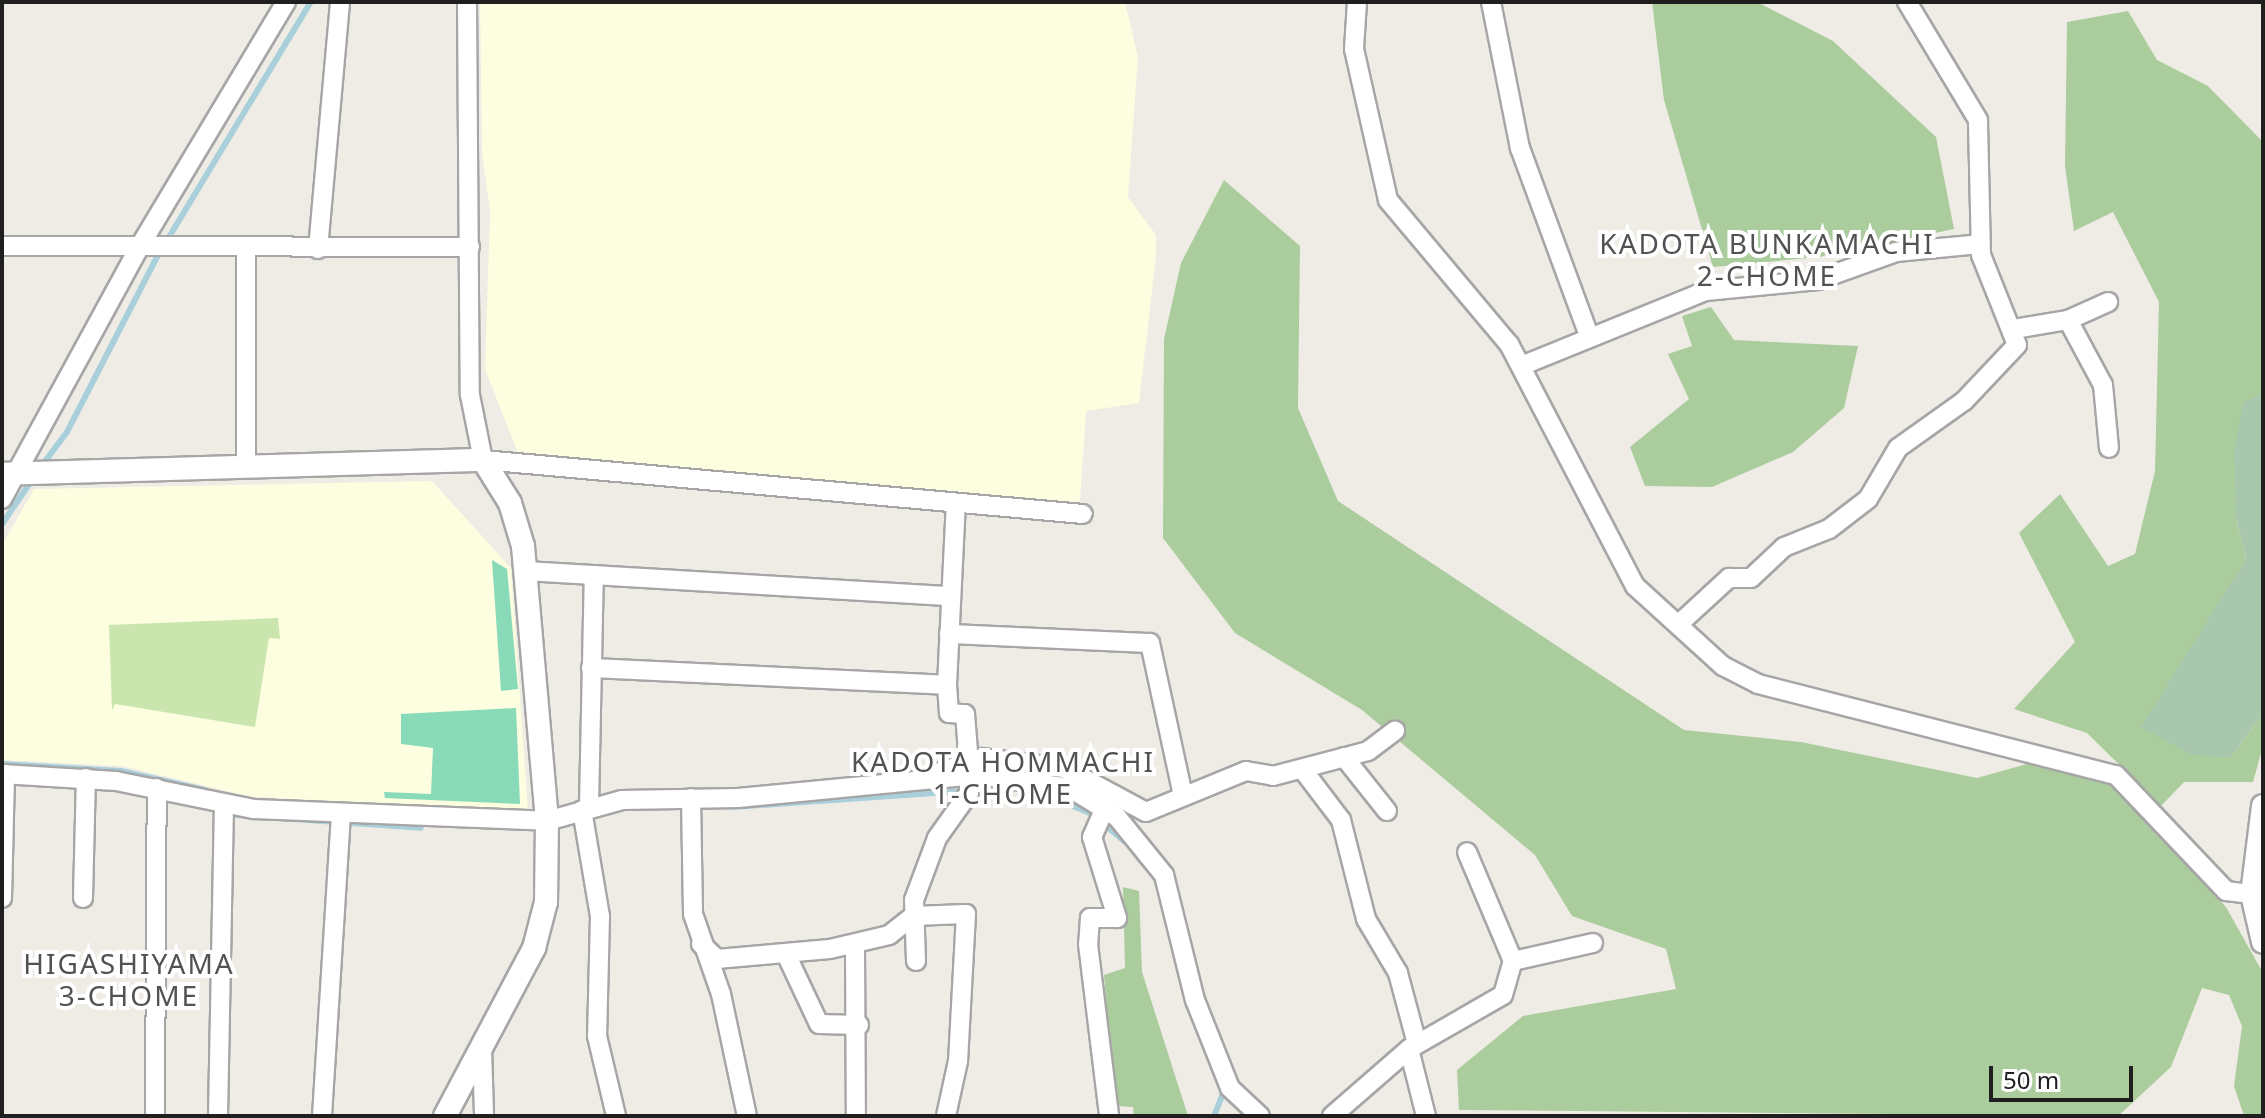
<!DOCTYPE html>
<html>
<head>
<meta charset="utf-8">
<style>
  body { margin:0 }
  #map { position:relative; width:2265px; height:1118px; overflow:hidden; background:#efece6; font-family:"Noto Sans",sans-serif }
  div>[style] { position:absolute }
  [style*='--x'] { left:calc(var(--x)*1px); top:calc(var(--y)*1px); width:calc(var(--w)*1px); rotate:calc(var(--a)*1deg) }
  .education>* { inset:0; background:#fdfde0 }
  .grass>* { inset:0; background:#cae6ae }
  .forest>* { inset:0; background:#abcc9d }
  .cemetery>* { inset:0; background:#a8c7ac }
  .pitch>* { inset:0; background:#88dab9 }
  .stream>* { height:6px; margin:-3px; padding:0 3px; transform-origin:3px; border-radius:3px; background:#a8cfda }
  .roads { filter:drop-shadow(2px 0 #a6a6a6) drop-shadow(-2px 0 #a6a6a6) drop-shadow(0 2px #a6a6a6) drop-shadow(0 -2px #a6a6a6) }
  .minor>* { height:18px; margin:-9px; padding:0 9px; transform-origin:9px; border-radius:9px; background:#fff }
  .tertiary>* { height:22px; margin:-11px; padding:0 11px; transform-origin:11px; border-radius:11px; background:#fff }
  span { translate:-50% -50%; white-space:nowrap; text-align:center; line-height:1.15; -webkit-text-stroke:8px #fff; paint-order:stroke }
  .neighbourhood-label { font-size:28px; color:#525252; letter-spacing:2px }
  .frame { position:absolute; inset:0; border:4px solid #1f1f1f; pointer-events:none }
  .scale { position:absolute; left:1989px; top:1066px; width:144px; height:36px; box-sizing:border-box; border:4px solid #1f1f1f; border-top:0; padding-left:10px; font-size:24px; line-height:28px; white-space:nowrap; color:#1f1f1f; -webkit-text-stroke:6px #fff; paint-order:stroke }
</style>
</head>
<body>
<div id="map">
  <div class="education">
    <div style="clip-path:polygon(480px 2px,1125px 2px,1138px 57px,1128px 197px,1156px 235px,1156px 257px,1139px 403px,1086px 411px,1080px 500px,1073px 506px,518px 453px,485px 369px,490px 212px,482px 151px)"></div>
    <div style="clip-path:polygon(432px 481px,511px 568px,528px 811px,252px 797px,122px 766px,2px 760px,2px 545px,34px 489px)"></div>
  </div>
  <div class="grass">
    <div style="clip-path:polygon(278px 618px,280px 639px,269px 638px,255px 727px,115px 704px,112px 710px,109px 625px)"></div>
  </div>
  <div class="forest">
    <div style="clip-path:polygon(1652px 2px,1757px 2px,1833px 41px,1936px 137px,1954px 229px,1819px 257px,1713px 267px,1664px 100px)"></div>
    <div style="clip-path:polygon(2128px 11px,2157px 60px,2208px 86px,2263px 142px,2263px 393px,2243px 403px,2236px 518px,2246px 559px,2198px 639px,2230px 758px,2263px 714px,2263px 746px,2253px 782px,2184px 782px,2161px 806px,2087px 733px,2014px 709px,2075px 642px,2019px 533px,2060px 494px,2108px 566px,2135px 554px,2155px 471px,2159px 302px,2113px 212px,2074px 231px,2065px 166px,2067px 22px)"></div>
    <div style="clip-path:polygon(1224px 180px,1300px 246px,1298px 408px,1338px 501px,1684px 730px,1801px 742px,1977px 778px,2034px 762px,2115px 784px,2226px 907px,2263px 973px,2263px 1116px,2244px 1116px,2234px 1086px,2242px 1026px,2229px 995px,2202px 988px,2171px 1067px,2118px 1116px,1459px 1110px,1457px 1070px,1523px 1016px,1676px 989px,1666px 949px,1572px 916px,1535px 855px,1362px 710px,1235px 633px,1163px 538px,1164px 339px,1181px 263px)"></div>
    <div style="clip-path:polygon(1711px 307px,1734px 340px,1858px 346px,1844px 408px,1793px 452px,1712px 487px,1645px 486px,1630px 447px,1689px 399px,1668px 354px,1692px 346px,1682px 316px)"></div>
    <div style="clip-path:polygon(1123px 887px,1139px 891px,1142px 972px,1188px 1116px,1134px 1116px,1133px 1107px,1115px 1106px,1104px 975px,1125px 968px)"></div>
  </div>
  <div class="cemetery">
    <div style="clip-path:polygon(2263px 393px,2263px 714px,2230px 758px,2190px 754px,2141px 727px,2246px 559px,2236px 518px,2234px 453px,2243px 402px)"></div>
  </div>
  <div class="pitch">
    <div style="clip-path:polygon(492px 560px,507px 569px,518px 689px,501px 691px)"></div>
    <div style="clip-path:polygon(516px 708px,520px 804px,385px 798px,384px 792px,431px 794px,433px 748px,401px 744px,401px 714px)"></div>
  </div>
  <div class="stream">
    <div style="--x:166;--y:242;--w:280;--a:-58.9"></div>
    <div style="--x:40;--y:468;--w:45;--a:-53.1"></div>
    <div style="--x:67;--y:432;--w:203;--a:-62.8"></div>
    <div style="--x:2;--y:524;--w:57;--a:-55.8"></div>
    <div style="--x:2;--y:764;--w:119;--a:3.4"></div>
    <div style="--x:121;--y:771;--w:86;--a:12.7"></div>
    <div style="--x:1040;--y:792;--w:56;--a:22.9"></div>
    <div style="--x:1092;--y:814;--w:48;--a:40"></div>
    <div style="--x:733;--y:807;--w:273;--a:-4"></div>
    <div style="--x:237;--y:815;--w:184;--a:4"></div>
    <div style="--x:1214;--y:1116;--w:27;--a:-68"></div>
  </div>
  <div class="roads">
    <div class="minor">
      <div style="--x:467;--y:2;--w:393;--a:89.6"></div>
      <div style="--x:470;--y:395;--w:66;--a:78.7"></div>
      <div style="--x:483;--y:460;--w:602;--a:5.14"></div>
      <div style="--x:1357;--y:2;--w:47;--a:93.7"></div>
      <div style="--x:1354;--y:49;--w:155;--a:77.3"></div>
      <div style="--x:1388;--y:200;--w:188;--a:50"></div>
      <div style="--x:1509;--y:344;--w:273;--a:62.5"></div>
      <div style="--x:1635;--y:586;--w:119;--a:42.3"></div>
      <div style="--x:1723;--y:666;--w:39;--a:27"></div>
      <div style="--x:1758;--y:684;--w:369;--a:14.3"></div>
      <div style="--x:2116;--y:775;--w:160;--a:46.5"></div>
      <div style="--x:2226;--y:891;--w:26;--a:7"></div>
      <div style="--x:1491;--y:2;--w:149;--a:78.8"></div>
      <div style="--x:1520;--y:148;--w:202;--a:69.8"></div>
      <div style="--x:2;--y:246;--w:468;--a:0.1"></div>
      <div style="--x:318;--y:249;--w:248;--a:-84.9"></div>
      <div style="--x:2068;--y:320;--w:74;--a:61.7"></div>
      <div style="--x:2103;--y:385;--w:63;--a:84.6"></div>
      <div style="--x:2014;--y:329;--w:55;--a:-9.5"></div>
      <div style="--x:2068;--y:320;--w:44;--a:-24.2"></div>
      <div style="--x:1521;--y:366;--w:200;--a:-22.1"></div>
      <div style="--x:1706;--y:291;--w:113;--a:-5.6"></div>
      <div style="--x:1818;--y:280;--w:83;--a:-19.7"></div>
      <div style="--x:1896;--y:252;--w:84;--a:-5.4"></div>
      <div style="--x:246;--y:467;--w:217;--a:-90"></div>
      <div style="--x:2;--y:499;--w:282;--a:-61.4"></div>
      <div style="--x:137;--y:251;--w:290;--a:-59.1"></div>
      <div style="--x:526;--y:571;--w:425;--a:3.4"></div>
      <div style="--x:1680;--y:623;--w:67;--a:-42.6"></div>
      <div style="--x:1729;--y:578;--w:22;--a:0"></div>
      <div style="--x:1751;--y:578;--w:45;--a:-43.2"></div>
      <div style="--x:1784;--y:547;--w:48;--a:-21.8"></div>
      <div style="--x:1829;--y:529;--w:49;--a:-37.6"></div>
      <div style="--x:1868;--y:499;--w:59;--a:-59.5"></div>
      <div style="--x:1898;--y:448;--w:81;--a:-35.5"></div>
      <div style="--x:1964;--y:401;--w:77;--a:-46.6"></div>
      <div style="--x:2017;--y:345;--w:97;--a:-111.8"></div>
      <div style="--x:1981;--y:255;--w:135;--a:-91.3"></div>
      <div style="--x:1978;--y:120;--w:138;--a:-121"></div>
      <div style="--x:949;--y:634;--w:201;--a:2.6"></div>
      <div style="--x:1150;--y:643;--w:156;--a:77.8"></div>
      <div style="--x:591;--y:668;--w:356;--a:2.7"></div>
      <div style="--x:947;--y:685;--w:182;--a:-87.2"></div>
      <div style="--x:947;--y:685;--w:28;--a:86"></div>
      <div style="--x:949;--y:713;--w:16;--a:4"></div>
      <div style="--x:965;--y:714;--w:50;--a:85.4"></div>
      <div style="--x:1344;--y:757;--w:69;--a:51.5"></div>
      <div style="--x:1303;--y:770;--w:63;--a:52.8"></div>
      <div style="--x:1341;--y:820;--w:102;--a:75.8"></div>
      <div style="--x:1366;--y:919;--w:63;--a:59.3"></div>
      <div style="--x:1398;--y:973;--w:73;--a:75"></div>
      <div style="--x:2;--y:774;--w:114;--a:3.5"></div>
      <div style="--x:116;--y:781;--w:141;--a:11.5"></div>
      <div style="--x:254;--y:809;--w:293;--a:2.3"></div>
      <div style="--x:547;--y:821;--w:78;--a:-15.6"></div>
      <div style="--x:622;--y:800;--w:116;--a:-1"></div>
      <div style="--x:738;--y:798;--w:241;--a:-5.5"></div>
      <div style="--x:978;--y:775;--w:93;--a:8"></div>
      <div style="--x:1070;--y:788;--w:55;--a:31.7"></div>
      <div style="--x:1117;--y:817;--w:75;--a:51"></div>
      <div style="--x:1164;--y:875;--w:129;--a:76.1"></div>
      <div style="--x:1195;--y:1000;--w:95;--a:68.3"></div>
      <div style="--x:1230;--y:1088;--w:41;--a:43"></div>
      <div style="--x:935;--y:774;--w:50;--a:-18.8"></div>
      <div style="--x:982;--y:758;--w:83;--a:7"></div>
      <div style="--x:1064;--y:768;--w:93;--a:28.2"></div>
      <div style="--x:1146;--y:812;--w:108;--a:-22.3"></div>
      <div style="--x:1246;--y:771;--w:27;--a:10"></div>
      <div style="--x:1273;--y:776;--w:98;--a:-14.7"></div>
      <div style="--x:1368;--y:751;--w:34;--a:-37"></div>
      <div style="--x:691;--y:798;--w:116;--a:89"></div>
      <div style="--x:693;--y:914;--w:85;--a:70.7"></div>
      <div style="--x:721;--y:994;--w:125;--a:78"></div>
      <div style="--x:589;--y:806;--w:231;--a:-88.8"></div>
      <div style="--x:1105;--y:808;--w:32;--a:114"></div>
      <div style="--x:1092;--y:837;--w:85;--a:72.8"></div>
      <div style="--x:1117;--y:918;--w:27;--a:180"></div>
      <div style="--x:1090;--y:918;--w:26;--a:94"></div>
      <div style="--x:1088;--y:944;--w:173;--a:83"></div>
      <div style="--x:582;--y:810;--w:108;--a:80.4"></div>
      <div style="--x:600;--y:916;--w:120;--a:91.4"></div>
      <div style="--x:597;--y:1036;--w:82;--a:76.6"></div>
      <div style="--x:2;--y:898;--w:124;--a:-88.6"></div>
      <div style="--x:83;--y:898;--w:120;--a:-88.6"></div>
      <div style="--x:701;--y:944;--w:22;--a:43"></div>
      <div style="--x:717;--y:959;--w:113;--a:-5.1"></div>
      <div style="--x:830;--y:949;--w:61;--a:-13.3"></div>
      <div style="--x:889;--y:935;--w:31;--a:-38"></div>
      <div style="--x:913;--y:916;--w:53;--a:-2.2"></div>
      <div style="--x:966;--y:914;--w:147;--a:93.1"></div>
      <div style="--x:958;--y:1061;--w:56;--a:102.3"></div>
      <div style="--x:855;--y:946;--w:170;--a:89.7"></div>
      <div style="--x:786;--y:954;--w:77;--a:64.8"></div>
      <div style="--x:819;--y:1024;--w:40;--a:1.4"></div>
      <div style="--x:916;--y:961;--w:61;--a:-91.9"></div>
      <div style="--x:914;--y:900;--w:66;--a:-69.6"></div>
      <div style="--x:937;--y:838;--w:55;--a:-54.6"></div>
      <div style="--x:969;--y:793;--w:14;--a:-90"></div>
      <div style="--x:1513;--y:961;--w:82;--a:-12.7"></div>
      <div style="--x:482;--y:1047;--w:69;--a:88.3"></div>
      <div style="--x:1409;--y:1049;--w:69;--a:75.8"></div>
      <div style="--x:155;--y:1116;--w:328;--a:-89.7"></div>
      <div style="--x:218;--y:1116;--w:312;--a:-88.9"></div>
      <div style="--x:322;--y:1116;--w:301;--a:-86.4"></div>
      <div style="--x:1332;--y:1116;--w:102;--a:-41"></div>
      <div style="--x:1409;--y:1049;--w:108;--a:-29.9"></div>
      <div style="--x:1503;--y:995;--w:35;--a:-74"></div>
      <div style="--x:1513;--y:961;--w:118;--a:-112.9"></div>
    </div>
    <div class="tertiary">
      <div style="--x:2;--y:474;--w:481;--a:-1.7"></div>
      <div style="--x:483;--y:460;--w:51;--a:57.9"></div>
      <div style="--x:510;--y:503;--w:45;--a:73.2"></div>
      <div style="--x:523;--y:546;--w:276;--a:85"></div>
      <div style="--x:547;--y:821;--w:81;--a:90.7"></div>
      <div style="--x:546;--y:902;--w:48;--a:104.6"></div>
      <div style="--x:534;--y:948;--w:190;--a:117.9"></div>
      <div style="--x:2263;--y:806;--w:89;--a:97.1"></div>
      <div style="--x:2252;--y:894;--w:49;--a:77.1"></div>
    </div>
  </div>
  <div class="neighbourhood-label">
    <span style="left:1767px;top:259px">KADOTA BUNKAMACHI<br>2-CHOME</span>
    <span style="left:1003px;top:777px">KADOTA HOMMACHI<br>1-CHOME</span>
    <span style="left:129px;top:979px">HIGASHIYAMA<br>3-CHOME</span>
  </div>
  <div class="frame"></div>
  <div class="scale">50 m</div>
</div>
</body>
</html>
